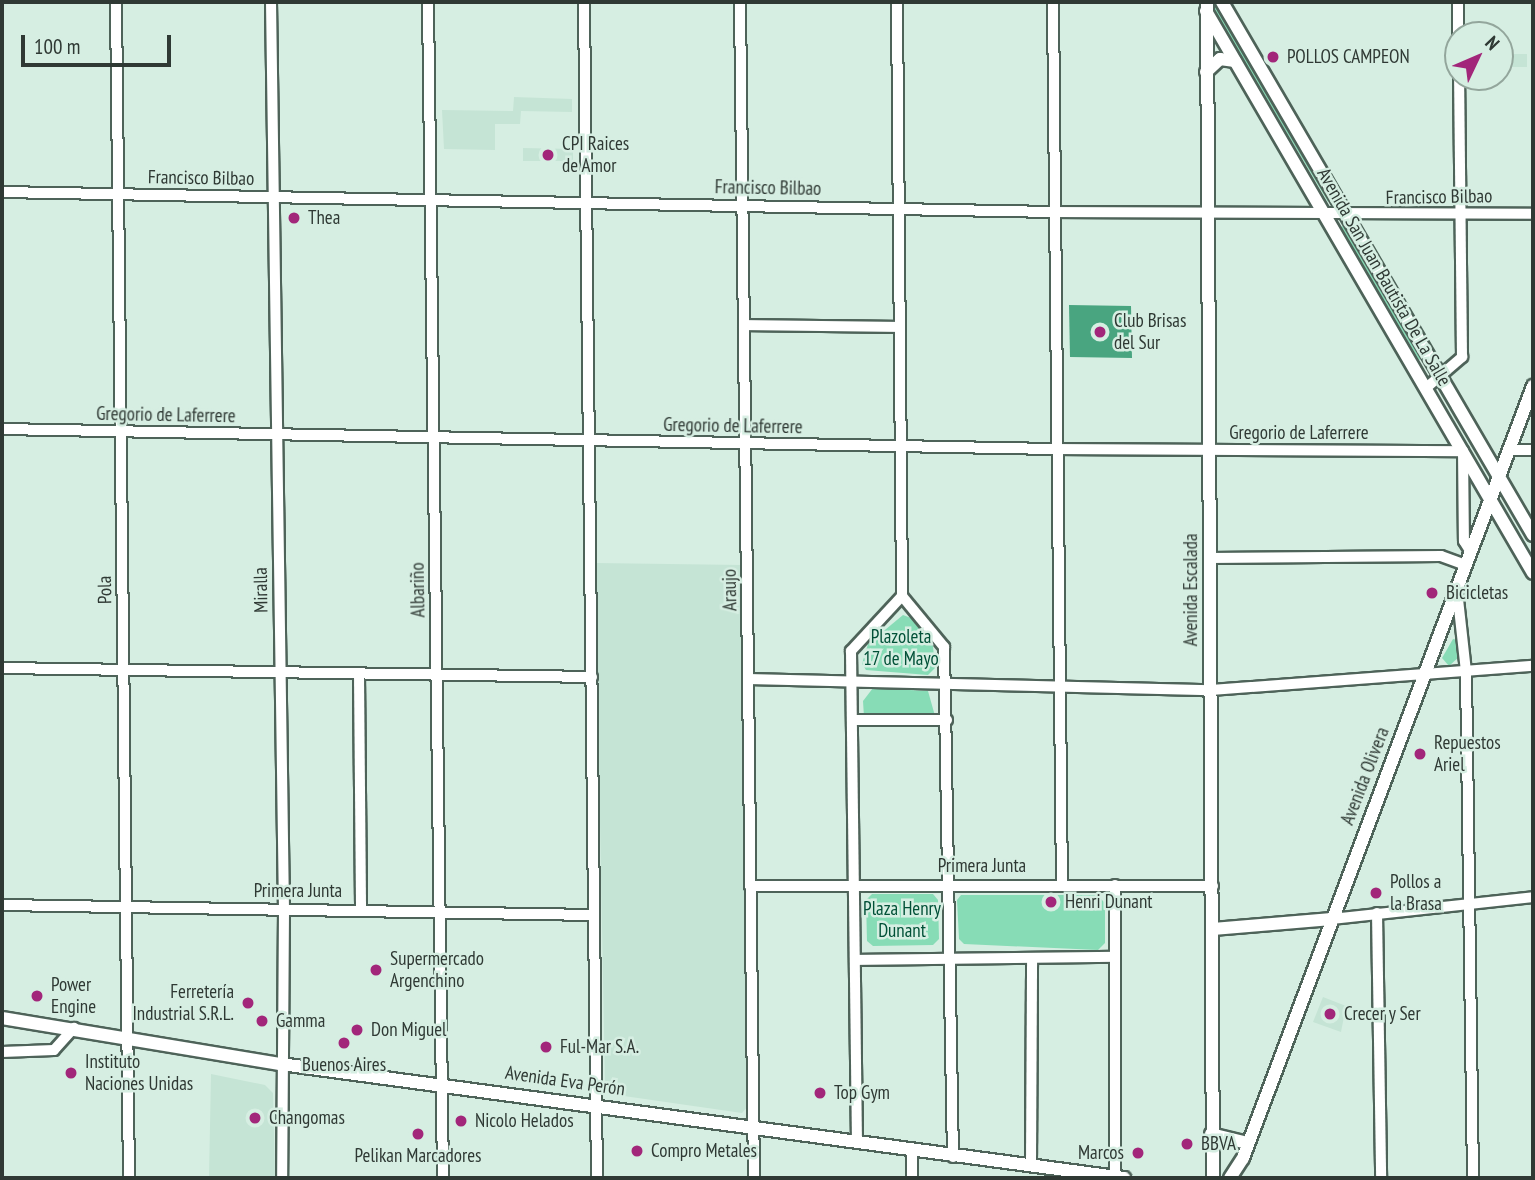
<!DOCTYPE html>
<html>
<head>
<meta charset="utf-8">
<style>
  body { margin:0 }
  #map { position:relative; width:1535px; height:1180px; overflow:hidden; background:#d6eee2; font-family:"PT Sans Narrow",sans-serif }
  div>[style] { position:absolute }
  [style*='--x'] { left:calc(var(--x)*1px); top:calc(var(--y)*1px); width:calc(var(--w)*1px); rotate:calc(var(--a)*1deg) }
  .built>* { inset:0; background:#c5e4d5 }
  .green>* { inset:0; background:#87dcb6 }
  .water>* { inset:0; background:#49a580 }
  .roads { filter:drop-shadow(2px 0 #4e6359) drop-shadow(-2px 0 #4e6359) drop-shadow(0 2px #4e6359) drop-shadow(0 -2px #4e6359) }
  .street>* { height:10px; margin:-5px; padding:0 5px; transform-origin:5px; border-radius:5px; background:#fff }
  .secondary>* { height:12px; margin:-6px; padding:0 6px; transform-origin:6px; border-radius:6px; background:#fff }
  .dots>* { width:19px; height:19px; translate:-50% -50%; box-sizing:border-box; border:4px solid #d6eee2; border-radius:50% }
  span { translate:-50% -50%; white-space:nowrap; text-align:center; line-height:1.15; -webkit-text-stroke:5px #d6eee2; paint-order:stroke }
  .poi-label { font-size:19px; color:#2f3934 }
  .left { translate:0 -50%; text-align:left }
  .right { translate:-100% -50%; text-align:right }
  .street-label { font-size:19px; color:#2f3934 }
  .park-label { font-size:19px; color:#015037 }
  .frame { position:absolute; inset:0; border:4px solid #2f3934; pointer-events:none }
  .north { position:absolute; left:1444px; top:21px; width:70px; height:70px; box-sizing:border-box; background:#d6eee2; border:2px solid #93a69c; border-radius:50%; rotate:46deg; font-size:19px; font-weight:700; line-height:28px; text-align:center; color:#2f3934 }
  .north::after { content:''; display:block; margin:auto; width:24px; height:32px; background:#a2267a; clip-path:polygon(50% 0,100% 100%,50% 72%,0 100%) }
  .scale { position:absolute; left:21px; top:35px; width:150px; height:32px; box-sizing:border-box; border:4px solid #2f3934; border-top:0; padding-left:9px; font-size:21px; line-height:24px; white-space:nowrap; color:#2f3934; -webkit-text-stroke:5px #d6eee2; paint-order:stroke }
</style>
</head>
<body>
<div id="map">
  <div class="built">
    <div style="clip-path:polygon(1500px 54px,1527px 54px,1527px 67px,1500px 67px)"></div>
    <div style="clip-path:polygon(514px 97px,572px 99px,572px 112px,521px 111px,520px 124px,495px 124px,495px 150px,444px 149px,442px 110px,513px 111px)"></div>
    <div style="clip-path:polygon(523px 148px,573px 149px,573px 161px,523px 161px)"></div>
    <div style="clip-path:polygon(595px 563px,742px 565px,749px 1105px,742px 1113px,617px 1095px,605px 1083px)"></div>
    <div style="clip-path:polygon(1323px 997px,1346px 1006px,1341px 1032px,1313px 1022px)"></div>
    <div style="clip-path:polygon(211px 1074px,265px 1085px,273px 1093px,275px 1178px,209px 1178px)"></div>
  </div>
  <div class="green">
    <div style="clip-path:polygon(1216px 7px,1328px 200px,1328px 202px,1213px 8px)"></div>
    <div style="clip-path:polygon(1343px 226px,1421px 359px,1419px 360px,1341px 227px)"></div>
    <div style="clip-path:polygon(903px 615px,911px 618px,933px 646px,935px 668px,928px 675px,866px 670px,862px 664px,868px 644px)"></div>
    <div style="clip-path:polygon(1453px 639px,1458px 640px,1460px 656px,1449px 666px,1442px 658px)"></div>
    <div style="clip-path:polygon(873px 688px,928px 691px,935px 716px,864px 717px,863px 701px)"></div>
    <div style="clip-path:polygon(872px 894px,933px 894px,938px 900px,939px 939px,933px 945px,873px 946px,867px 941px,866px 900px)"></div>
    <div style="clip-path:polygon(961px 895px,1097px 895px,1105px 903px,1105px 943px,1098px 950px,964px 944px,959px 939px,957px 900px)"></div>
  </div>
  <div class="water">
    <div style="clip-path:polygon(1069px 305px,1131px 306px,1132px 358px,1070px 357px)"></div>
  </div>
  <div class="roads">
    <div class="street">
      <div style="--x:116;--y:2;--w:1176;--a:89.37"></div>
      <div style="--x:271;--y:2;--w:909;--a:89.18"></div>
      <div style="--x:284;--y:911;--w:267;--a:90.4"></div>
      <div style="--x:428;--y:2;--w:1176;--a:89.27"></div>
      <div style="--x:584;--y:2;--w:1176;--a:89.37"></div>
      <div style="--x:740;--y:2;--w:1176;--a:89.32"></div>
      <div style="--x:897;--y:2;--w:594;--a:89.52"></div>
      <div style="--x:902;--y:596;--w:66;--a:50.5"></div>
      <div style="--x:944;--y:647;--w:510;--a:88.99"></div>
      <div style="--x:1053;--y:2;--w:883;--a:89.42"></div>
      <div style="--x:1458;--y:2;--w:33;--a:90"></div>
      <div style="--x:2;--y:192;--w:1051;--a:1.09"></div>
      <div style="--x:1053;--y:212;--w:480;--a:0.2"></div>
      <div style="--x:744;--y:325;--w:155;--a:0.7"></div>
      <div style="--x:1426;--y:388;--w:48;--a:-40.7"></div>
      <div style="--x:1462;--y:357;--w:280;--a:-90.6"></div>
      <div style="--x:2;--y:429;--w:1056;--a:1.09"></div>
      <div style="--x:1058;--y:449;--w:405;--a:0.3"></div>
      <div style="--x:1463;--y:451;--w:90;--a:89.4"></div>
      <div style="--x:1464;--y:541;--w:13;--a:58"></div>
      <div style="--x:1509;--y:450;--w:24;--a:0"></div>
      <div style="--x:1210;--y:558;--w:231;--a:-0.5"></div>
      <div style="--x:1441;--y:556;--w:27;--a:20"></div>
      <div style="--x:1457;--y:590;--w:81;--a:83.7"></div>
      <div style="--x:1466;--y:671;--w:507;--a:89.21"></div>
      <div style="--x:2;--y:668;--w:590;--a:0.87"></div>
      <div style="--x:359;--y:675;--w:236;--a:89.5"></div>
      <div style="--x:748;--y:679;--w:463;--a:1.4"></div>
      <div style="--x:1211;--y:690;--w:323;--a:-4.3"></div>
      <div style="--x:853;--y:720;--w:94;--a:0"></div>
      <div style="--x:1115;--y:885;--w:292;--a:90"></div>
      <div style="--x:750;--y:886;--w:463;--a:0"></div>
      <div style="--x:2;--y:905;--w:592;--a:0.97"></div>
      <div style="--x:1377;--y:913;--w:265;--a:89.1"></div>
      <div style="--x:1332;--y:919;--w:202;--a:-6.2"></div>
      <div style="--x:855;--y:960;--w:258;--a:-0.7"></div>
      <div style="--x:2;--y:1052;--w:52;--a:-2.2"></div>
      <div style="--x:54;--y:1050;--w:30;--a:-48"></div>
      <div style="--x:857;--y:1143;--w:492;--a:-90.7"></div>
      <div style="--x:851;--y:651;--w:75;--a:-47.2"></div>
      <div style="--x:912;--y:1152;--w:26;--a:90"></div>
      <div style="--x:1031;--y:1164;--w:206;--a:-89.7"></div>
    </div>
    <div class="secondary">
      <div style="--x:1207;--y:2;--w:1176;--a:89.71"></div>
      <div style="--x:1222;--y:2;--w:617;--a:59.74"></div>
      <div style="--x:1206;--y:11;--w:650;--a:59.81"></div>
      <div style="--x:1206;--y:72;--w:19;--a:-43"></div>
      <div style="--x:1220;--y:59;--w:15;--a:8"></div>
      <div style="--x:1213;--y:929;--w:119;--a:-4.8"></div>
      <div style="--x:2;--y:1018;--w:283;--a:9.4"></div>
      <div style="--x:281;--y:1064;--w:851;--a:7.7"></div>
      <div style="--x:1211;--y:1134;--w:38;--a:14"></div>
      <div style="--x:1230;--y:1178;--w:24;--a:-57"></div>
      <div style="--x:1243;--y:1158;--w:825;--a:-69.41"></div>
    </div>
  </div>
  <div class="dots">
    <div style="left:1273px;top:57px;background:#a2267a"></div>
    <div style="left:548px;top:155px;background:#a2267a"></div>
    <div style="left:294px;top:218px;background:#a2267a"></div>
    <div style="left:1100px;top:332px;background:#a2267a"></div>
    <div style="left:1432px;top:593px;background:#a2267a"></div>
    <div style="left:1420px;top:754px;background:#a2267a"></div>
    <div style="left:1376px;top:893px;background:#a2267a"></div>
    <div style="left:1051px;top:902px;background:#a2267a"></div>
    <div style="left:376px;top:970px;background:#a2267a"></div>
    <div style="left:37px;top:996px;background:#a2267a"></div>
    <div style="left:248px;top:1003px;background:#a2267a"></div>
    <div style="left:1330px;top:1014px;background:#a2267a"></div>
    <div style="left:262px;top:1021px;background:#a2267a"></div>
    <div style="left:357px;top:1030px;background:#a2267a"></div>
    <div style="left:344px;top:1043px;background:#a2267a"></div>
    <div style="left:546px;top:1047px;background:#a2267a"></div>
    <div style="left:71px;top:1073px;background:#a2267a"></div>
    <div style="left:820px;top:1093px;background:#a2267a"></div>
    <div style="left:255px;top:1118px;background:#a2267a"></div>
    <div style="left:461px;top:1121px;background:#a2267a"></div>
    <div style="left:418px;top:1134px;background:#a2267a"></div>
    <div style="left:1187px;top:1144px;background:#a2267a"></div>
    <div style="left:637px;top:1151px;background:#a2267a"></div>
    <div style="left:1138px;top:1153px;background:#a2267a"></div>
  </div>
  <div class="poi-label">
    <span class="left" style="left:1287px;top:57px">POLLOS CAMPEON</span>
    <span class="left" style="left:562px;top:155px">CPI Raices<br>de Amor</span>
    <span class="left" style="left:308px;top:218px">Thea</span>
    <span class="left" style="left:1114px;top:332px">Club Brisas<br>del Sur</span>
    <span class="left" style="left:1446px;top:593px">Bicicletas</span>
    <span class="left" style="left:1434px;top:754px">Repuestos<br>Ariel</span>
    <span class="left" style="left:1390px;top:893px">Pollos a<br>la Brasa</span>
    <span class="left" style="left:1065px;top:902px">Henri Dunant</span>
    <span class="left" style="left:390px;top:970px">Supermercado<br>Argenchino</span>
    <span class="left" style="left:51px;top:996px">Power<br>Engine</span>
    <span class="right" style="left:234px;top:1003px">Ferretería<br>Industrial S.R.L.</span>
    <span class="left" style="left:1344px;top:1014px">Crecer y Ser</span>
    <span class="left" style="left:276px;top:1021px">Gamma</span>
    <span class="left" style="left:371px;top:1030px">Don Miguel</span>
    <span class="left" style="left:560px;top:1047px">Ful-Mar S.A.</span>
    <span class="left" style="left:85px;top:1073px">Instituto<br>Naciones Unidas</span>
    <span style="left:344px;top:1065px">Buenos Aires</span>
    <span class="left" style="left:834px;top:1093px">Top Gym</span>
    <span class="left" style="left:269px;top:1118px">Changomas</span>
    <span class="left" style="left:475px;top:1121px">Nicolo Helados</span>
    <span class="left" style="left:1201px;top:1144px">BBVA</span>
    <span class="left" style="left:651px;top:1151px">Compro Metales</span>
    <span class="right" style="left:1124px;top:1153px">Marcos</span>
    <span style="left:418px;top:1156px">Pelikan Marcadores</span>
  </div>
  <div class="street-label">
    <span style="left:201px;top:178px;rotate:1deg">Francisco Bilbao</span>
    <span style="left:768px;top:188px;rotate:1deg">Francisco Bilbao</span>
    <span style="left:1439px;top:197px;rotate:-1deg">Francisco Bilbao</span>
    <span style="left:1384px;top:277px;rotate:60deg">Avenida San Juan Bautista De La Salle</span>
    <span style="left:166px;top:415px;rotate:1deg">Gregorio de Laferrere</span>
    <span style="left:733px;top:426px;rotate:1deg">Gregorio de Laferrere</span>
    <span style="left:1299px;top:433px">Gregorio de Laferrere</span>
    <span style="left:105px;top:590px;rotate:-91deg">Pola</span>
    <span style="left:261px;top:590px;rotate:-91deg">Miralla</span>
    <span style="left:418px;top:590px;rotate:-91deg">Albariño</span>
    <span style="left:730px;top:590px;rotate:-91deg">Araujo</span>
    <span style="left:1191px;top:590px;rotate:-90deg">Avenida Escalada</span>
    <span style="left:1365px;top:776px;rotate:-69deg">Avenida Olivera</span>
    <span style="left:982px;top:866px">Primera Junta</span>
    <span style="left:298px;top:891px">Primera Junta</span>
    <span style="left:565px;top:1081px;rotate:8deg">Avenida Eva Perón</span>
  </div>
  <div class="park-label">
    <span style="left:901px;top:648px">Plazoleta<br>17 de Mayo</span>
    <span style="left:902px;top:920px">Plaza Henry<br>Dunant</span>
  </div>
  <div class="frame"></div>
  <div class="north">N</div>
  <div class="scale">100 m</div>
</div>
</body>
</html>
